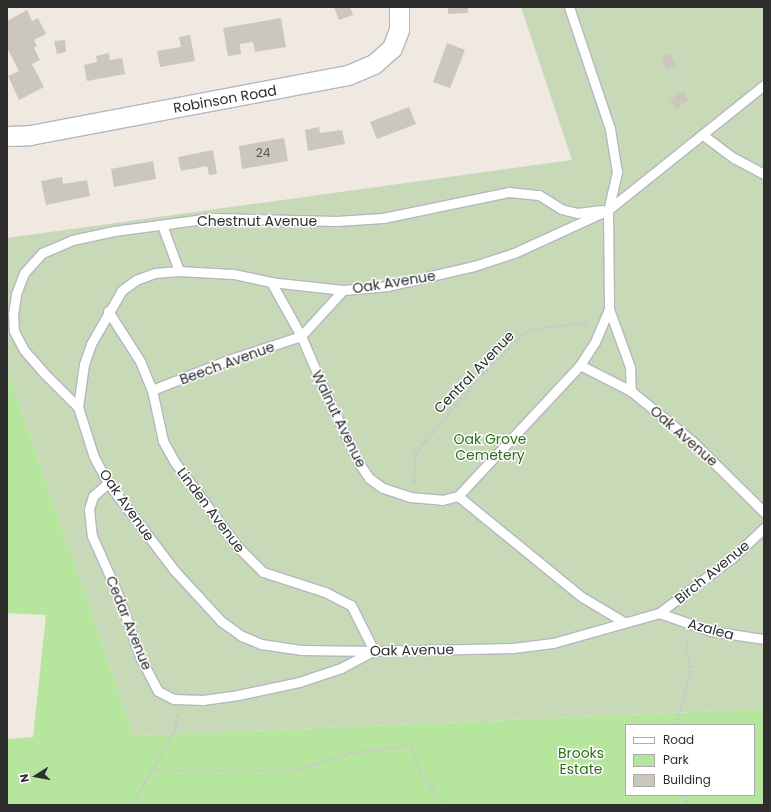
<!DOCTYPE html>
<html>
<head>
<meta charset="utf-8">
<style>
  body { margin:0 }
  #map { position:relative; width:771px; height:812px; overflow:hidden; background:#efe9e1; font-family:Poppins,sans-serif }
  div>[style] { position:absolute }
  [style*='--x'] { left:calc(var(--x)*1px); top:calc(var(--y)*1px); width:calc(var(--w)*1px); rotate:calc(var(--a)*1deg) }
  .green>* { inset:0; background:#b6e59e }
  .cemetery>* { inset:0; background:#c8d9b8 }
  .building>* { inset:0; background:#cbc7bf }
  .path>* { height:2.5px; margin-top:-1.25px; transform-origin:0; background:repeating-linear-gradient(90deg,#c9c9c9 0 3px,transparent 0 5px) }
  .roads { filter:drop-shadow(1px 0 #b4b7c1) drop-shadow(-1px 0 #b4b7c1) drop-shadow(0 1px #b4b7c1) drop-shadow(0 -1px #b4b7c1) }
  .service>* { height:9px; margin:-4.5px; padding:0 4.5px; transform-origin:4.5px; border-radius:4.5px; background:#fff }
  .minor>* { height:19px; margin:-9.5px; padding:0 9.5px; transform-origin:9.5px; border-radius:9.5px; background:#fff }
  span { translate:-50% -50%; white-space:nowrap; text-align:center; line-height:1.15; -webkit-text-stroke:3px #fff; paint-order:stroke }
  .number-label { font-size:12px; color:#555452 }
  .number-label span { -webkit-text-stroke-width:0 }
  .street-label { font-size:14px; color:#2e2e2e }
  .park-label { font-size:14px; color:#2c6e1b }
  .frame { position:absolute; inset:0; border:8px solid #2e2e2e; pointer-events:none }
  .legend { position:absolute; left:625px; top:724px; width:130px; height:72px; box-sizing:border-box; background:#fff; border:1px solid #ababab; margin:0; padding:5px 7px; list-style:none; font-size:12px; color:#2e2e2e }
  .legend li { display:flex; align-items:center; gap:8px; height:20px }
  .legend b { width:20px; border:1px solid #ababab }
  .north { position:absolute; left:16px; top:756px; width:40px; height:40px; -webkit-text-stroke:3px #fff; paint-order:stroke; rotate:259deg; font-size:11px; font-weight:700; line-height:16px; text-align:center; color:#2e2e2e }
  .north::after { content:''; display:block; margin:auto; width:14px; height:18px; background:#2e2e2e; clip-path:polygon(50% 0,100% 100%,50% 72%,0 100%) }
</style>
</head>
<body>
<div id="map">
  <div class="green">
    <div style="clip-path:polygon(evenodd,7px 368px,134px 736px,764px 709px,764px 805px,7px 805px,7px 739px,33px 737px,46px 615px,7px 613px,7px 368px,626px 725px,754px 725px,754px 795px,626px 795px,626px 725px)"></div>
  </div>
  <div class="cemetery">
    <div style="clip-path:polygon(521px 7px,764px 7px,764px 709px,134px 736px,7px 368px,7px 238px,572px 160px)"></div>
  </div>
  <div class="building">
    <div style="clip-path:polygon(334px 7px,350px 7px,353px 15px,339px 20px)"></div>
    <div style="clip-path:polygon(448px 7px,468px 7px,468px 13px,448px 14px)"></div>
    <div style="clip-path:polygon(27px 10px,32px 21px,38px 18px,46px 34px,34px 40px,37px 46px,34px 48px,40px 60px,32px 64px,44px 87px,19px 100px,8px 76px,19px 71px,7px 48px,7px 21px)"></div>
    <div style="clip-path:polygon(281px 18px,286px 47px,255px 52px,253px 42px,240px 44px,241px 54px,228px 56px,223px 28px)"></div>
    <div style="clip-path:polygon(190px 35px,195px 61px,160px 67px,157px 51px,181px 47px,179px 37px)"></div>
    <div style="clip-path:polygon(65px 40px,66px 52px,57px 54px,54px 41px)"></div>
    <div style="clip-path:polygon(447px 43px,465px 50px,450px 88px,433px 82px)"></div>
    <div style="clip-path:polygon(109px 53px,110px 60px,122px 58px,125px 74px,87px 81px,84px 65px,97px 62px,96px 56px)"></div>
    <div style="clip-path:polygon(671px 54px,676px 66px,666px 70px,661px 57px)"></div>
    <div style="clip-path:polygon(683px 91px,689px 100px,676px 109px,670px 100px)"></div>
    <div style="clip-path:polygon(409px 107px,416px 124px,377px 139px,370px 122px)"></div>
    <div style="clip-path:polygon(319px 127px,320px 133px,342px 130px,345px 144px,308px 151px,305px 130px)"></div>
    <div style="clip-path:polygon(284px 138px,288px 161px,242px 169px,239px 146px)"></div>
    <div style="clip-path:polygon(213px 150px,217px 174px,209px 175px,207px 166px,181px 171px,178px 157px)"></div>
    <div style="clip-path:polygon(153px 161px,156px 179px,114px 187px,111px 169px)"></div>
    <div style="clip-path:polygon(62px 177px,63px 184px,87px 180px,90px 196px,46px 205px,41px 181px)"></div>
  </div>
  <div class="path">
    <div style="--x:414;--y:483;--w:30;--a:-88"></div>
    <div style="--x:415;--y:453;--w:104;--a:-49.7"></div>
    <div style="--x:482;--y:374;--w:65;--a:-43.8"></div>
    <div style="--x:529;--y:329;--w:60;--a:-6.7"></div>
    <div style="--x:676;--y:725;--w:54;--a:-74.9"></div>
    <div style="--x:690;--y:673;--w:35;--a:-97"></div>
    <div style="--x:151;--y:771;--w:141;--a:0"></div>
    <div style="--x:292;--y:771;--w:62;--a:-17"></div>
    <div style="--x:351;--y:753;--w:61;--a:-7.6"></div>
    <div style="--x:411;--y:745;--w:27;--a:70"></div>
    <div style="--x:420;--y:770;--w:42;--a:55.6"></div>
    <div style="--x:685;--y:795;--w:11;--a:68"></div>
    <div style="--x:132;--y:805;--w:89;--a:-60.3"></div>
    <div style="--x:176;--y:728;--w:15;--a:-86"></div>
  </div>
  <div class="roads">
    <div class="service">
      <div style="--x:569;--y:7;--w:129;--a:71.4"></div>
      <div style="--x:610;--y:129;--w:44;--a:80.8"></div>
      <div style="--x:617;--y:172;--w:39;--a:103"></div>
      <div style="--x:608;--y:210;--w:99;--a:89.4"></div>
      <div style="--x:609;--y:309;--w:62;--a:70.1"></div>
      <div style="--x:630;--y:367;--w:24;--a:88"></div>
      <div style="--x:764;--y:85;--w:200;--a:141.3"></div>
      <div style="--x:608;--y:210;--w:103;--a:155.4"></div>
      <div style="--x:514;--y:253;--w:42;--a:162"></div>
      <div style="--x:474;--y:266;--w:88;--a:166.9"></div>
      <div style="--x:388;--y:286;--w:45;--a:174.9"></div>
      <div style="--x:343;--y:290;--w:72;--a:-173.7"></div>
      <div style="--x:271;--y:282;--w:40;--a:-168"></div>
      <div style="--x:232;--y:274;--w:53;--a:-176.8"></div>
      <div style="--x:179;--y:271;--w:24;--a:175"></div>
      <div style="--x:155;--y:273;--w:20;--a:160"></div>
      <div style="--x:136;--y:280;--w:17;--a:144"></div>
      <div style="--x:122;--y:290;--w:62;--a:119.9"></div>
      <div style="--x:91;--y:344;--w:21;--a:109"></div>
      <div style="--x:84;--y:364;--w:43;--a:97.9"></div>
      <div style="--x:78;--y:407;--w:52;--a:72.3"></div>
      <div style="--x:94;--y:457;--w:30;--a:62"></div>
      <div style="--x:108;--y:483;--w:109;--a:52.8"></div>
      <div style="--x:174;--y:570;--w:69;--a:47.3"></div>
      <div style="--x:221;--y:621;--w:26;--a:36"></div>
      <div style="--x:242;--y:636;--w:21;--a:23"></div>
      <div style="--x:261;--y:644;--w:40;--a:8.5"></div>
      <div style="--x:301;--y:650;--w:73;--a:0.8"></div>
      <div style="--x:374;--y:651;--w:139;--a:-1.2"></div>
      <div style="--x:513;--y:648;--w:40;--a:-7.1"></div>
      <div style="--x:553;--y:643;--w:110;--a:-15.8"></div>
      <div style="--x:659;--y:613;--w:91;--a:-37"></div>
      <div style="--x:732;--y:558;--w:44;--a:-43.2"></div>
      <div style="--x:703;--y:135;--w:39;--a:37"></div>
      <div style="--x:734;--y:158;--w:34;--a:28"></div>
      <div style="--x:162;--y:225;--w:49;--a:69.7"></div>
      <div style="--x:271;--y:282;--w:62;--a:60.9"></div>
      <div style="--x:301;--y:336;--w:73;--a:66.6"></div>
      <div style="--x:330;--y:403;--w:67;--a:64.2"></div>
      <div style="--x:359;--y:463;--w:18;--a:56"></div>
      <div style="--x:369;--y:478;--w:17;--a:36"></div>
      <div style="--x:383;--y:488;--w:28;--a:18"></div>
      <div style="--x:410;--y:497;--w:32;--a:5"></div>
      <div style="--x:442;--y:500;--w:16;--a:-14"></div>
      <div style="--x:458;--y:496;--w:160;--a:39.2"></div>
      <div style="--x:582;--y:597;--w:49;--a:30.8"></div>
      <div style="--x:108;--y:311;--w:59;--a:57.4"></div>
      <div style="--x:140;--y:361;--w:31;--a:68"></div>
      <div style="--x:152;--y:390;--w:52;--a:77.8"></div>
      <div style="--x:163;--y:441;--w:23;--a:61"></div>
      <div style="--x:174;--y:461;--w:104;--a:53.6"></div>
      <div style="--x:236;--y:545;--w:38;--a:45"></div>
      <div style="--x:263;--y:572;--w:65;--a:17.9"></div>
      <div style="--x:325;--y:592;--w:29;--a:27"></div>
      <div style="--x:351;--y:605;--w:51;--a:63.4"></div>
      <div style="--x:301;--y:336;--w:62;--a:-47.6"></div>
      <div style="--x:580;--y:365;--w:57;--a:27"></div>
      <div style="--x:631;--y:391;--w:80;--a:39.4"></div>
      <div style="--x:693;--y:442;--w:100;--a:44.6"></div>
      <div style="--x:152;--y:390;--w:82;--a:-21.5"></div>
      <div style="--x:228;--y:360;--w:77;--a:-18.2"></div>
      <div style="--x:78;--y:407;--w:48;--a:-135"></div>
      <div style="--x:44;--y:373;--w:30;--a:-131"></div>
      <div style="--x:24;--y:350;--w:21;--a:-118"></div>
      <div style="--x:14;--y:331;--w:17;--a:-93"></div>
      <div style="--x:13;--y:314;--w:20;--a:-81"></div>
      <div style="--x:16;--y:294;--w:22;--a:-69"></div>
      <div style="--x:24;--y:273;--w:27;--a:-48"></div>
      <div style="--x:42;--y:253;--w:33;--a:-23"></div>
      <div style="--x:72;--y:240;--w:43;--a:-12.1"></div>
      <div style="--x:114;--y:231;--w:98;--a:-7.6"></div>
      <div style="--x:211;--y:218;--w:125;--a:1.4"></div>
      <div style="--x:336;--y:221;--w:47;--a:-3.7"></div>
      <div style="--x:383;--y:218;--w:129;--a:-11.7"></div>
      <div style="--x:509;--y:192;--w:30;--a:6"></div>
      <div style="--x:539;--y:195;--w:26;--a:32"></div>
      <div style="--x:561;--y:209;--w:16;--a:14"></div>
      <div style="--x:577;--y:213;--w:25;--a:-7"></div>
      <div style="--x:108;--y:483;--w:20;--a:139"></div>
      <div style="--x:93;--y:496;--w:14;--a:107"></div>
      <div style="--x:89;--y:509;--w:27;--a:84"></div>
      <div style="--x:92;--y:536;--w:59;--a:66"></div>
      <div style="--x:116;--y:590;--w:73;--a:70.1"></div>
      <div style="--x:141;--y:659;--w:36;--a:62"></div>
      <div style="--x:158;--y:691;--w:18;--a:27"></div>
      <div style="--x:174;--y:699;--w:29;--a:2"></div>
      <div style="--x:203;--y:700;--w:35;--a:-8"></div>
      <div style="--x:238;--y:695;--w:62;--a:-12"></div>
      <div style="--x:299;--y:682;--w:44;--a:-18.4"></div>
      <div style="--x:341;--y:668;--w:36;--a:-28"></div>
      <div style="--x:458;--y:496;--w:179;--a:-47"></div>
      <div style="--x:580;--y:365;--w:27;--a:-57"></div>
      <div style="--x:595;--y:342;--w:36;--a:-67"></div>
      <div style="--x:659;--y:613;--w:55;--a:19.1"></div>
      <div style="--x:711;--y:631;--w:54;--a:8.6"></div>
    </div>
    <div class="minor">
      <div style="--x:7;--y:136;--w:23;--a:-2"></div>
      <div style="--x:30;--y:135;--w:324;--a:-10.7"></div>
      <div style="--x:348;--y:75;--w:28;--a:-23"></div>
      <div style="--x:374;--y:64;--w:24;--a:-42"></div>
      <div style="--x:392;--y:48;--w:19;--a:-69"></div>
      <div style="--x:399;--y:30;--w:23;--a:-90"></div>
    </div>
  </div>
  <div class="number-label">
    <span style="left:263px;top:153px">24</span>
  </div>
  <div class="street-label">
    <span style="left:225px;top:99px;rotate:-10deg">Robinson Road</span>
    <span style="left:257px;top:221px">Chestnut Avenue</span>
    <span style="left:394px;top:282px;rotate:-9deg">Oak Avenue</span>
    <span style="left:227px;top:363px;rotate:-20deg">Beech Avenue</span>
    <span style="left:474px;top:372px;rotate:-46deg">Central Avenue</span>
    <span style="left:339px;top:419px;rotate:64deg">Walnut Avenue</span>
    <span style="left:684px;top:436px;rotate:41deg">Oak Avenue</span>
    <span style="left:127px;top:505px;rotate:55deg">Oak Avenue</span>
    <span style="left:211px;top:510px;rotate:53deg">Linden Avenue</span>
    <span style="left:712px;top:572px;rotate:-39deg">Birch Avenue</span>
    <span style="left:129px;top:623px;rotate:68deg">Cedar Avenue</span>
    <span style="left:711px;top:629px;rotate:15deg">Azalea</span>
    <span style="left:412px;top:650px;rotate:-1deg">Oak Avenue</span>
  </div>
  <div class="park-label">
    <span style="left:490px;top:447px">Oak Grove<br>Cemetery</span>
    <span style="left:581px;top:761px">Brooks<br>Estate</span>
  </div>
  <div class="frame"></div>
  <ul class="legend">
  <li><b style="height:5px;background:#fff"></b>Road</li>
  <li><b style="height:11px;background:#b6e59e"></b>Park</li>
  <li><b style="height:11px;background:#cbc7bf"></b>Building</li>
  </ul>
  <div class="north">N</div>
</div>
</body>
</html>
